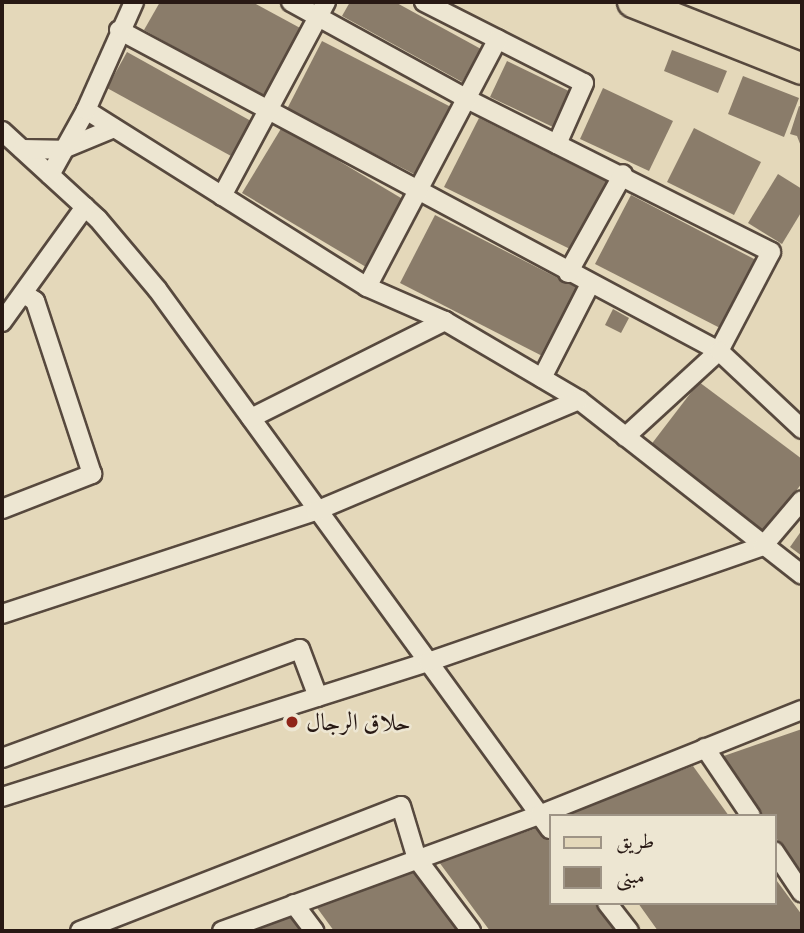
<!DOCTYPE html>
<html>
<head>
<meta charset="utf-8">
<style>
  body { margin:0 }
  #map { position:relative; width:804px; height:933px; overflow:hidden; background:#e4d8ba; font-family:"Gentium Book Plus",Amiri,serif }
  div>[style] { position:absolute }
  [style*='--x'] { left:calc(var(--x)*1px); top:calc(var(--y)*1px); width:calc(var(--w)*1px); rotate:calc(var(--a)*1deg) }
  .building>* { inset:0; background:#8a7c6a }
  .roads { filter:drop-shadow(2px 0 #57493e) drop-shadow(-2px 0 #57493e) drop-shadow(0 2px #57493e) drop-shadow(0 -2px #57493e) }
  .minor>* { height:18px; margin:-9px; padding:0 9px; transform-origin:9px; border-radius:9px; background:#ede6d2 }
  .primary>* { height:30px; margin:-15px; padding:0 15px; transform-origin:15px; border-radius:15px; background:#e4d8ba }
  .dots>* { width:19px; height:19px; translate:-50% -50%; box-sizing:border-box; border:4px solid #ede6d2; border-radius:50% }
  span { translate:-50% -50%; white-space:nowrap; text-align:center; line-height:1.15; -webkit-text-stroke:5px #ede6d2; paint-order:stroke }
  .poi-label { font-size:24px; color:#281914 }
  .left { translate:0 -50%; text-align:left }
  .frame { position:absolute; inset:0; border:4px solid #281914; pointer-events:none }
  .legend { position:absolute; left:549px; top:814px; width:228px; height:91px; box-sizing:border-box; background:#ede6d2; border:2px solid #9e9486; margin:0; padding:9px 12px; list-style:none; font-size:21px; color:#281914 }
  .legend li { display:flex; align-items:center; gap:14px; height:35px }
  .legend b { width:35px; border:2px solid #9e9486 }
</style>
</head>
<body>
<div id="map">
  <div class="building">
    <div style="clip-path:polygon(160px 2px,252px 2px,302px 29px,264px 97px,144px 30px)"></div>
    <div style="clip-path:polygon(350px 2px,395px 2px,481px 49px,462px 82px,342px 16px)"></div>
    <div style="clip-path:polygon(322px 41px,451px 107px,416px 175px,287px 109px)"></div>
    <div style="clip-path:polygon(672px 50px,727px 71px,718px 93px,664px 71px)"></div>
    <div style="clip-path:polygon(127px 52px,251px 121px,231px 156px,107px 88px)"></div>
    <div style="clip-path:polygon(507px 61px,573px 93px,555px 128px,490px 97px)"></div>
    <div style="clip-path:polygon(743px 76px,799px 98px,784px 137px,728px 114px)"></div>
    <div style="clip-path:polygon(603px 88px,673px 121px,649px 171px,580px 139px)"></div>
    <div style="clip-path:polygon(799px 106px,802px 107px,802px 149px,797px 136px,790px 134px)"></div>
    <div style="clip-path:polygon(479px 118px,608px 182px,574px 251px,444px 187px)"></div>
    <div style="clip-path:polygon(282px 127px,406px 201px,366px 267px,242px 193px)"></div>
    <div style="clip-path:polygon(694px 128px,761px 162px,734px 215px,667px 182px)"></div>
    <div style="clip-path:polygon(778px 174px,802px 189px,802px 211px,782px 244px,748px 223px)"></div>
    <div style="clip-path:polygon(631px 195px,756px 260px,720px 328px,595px 264px)"></div>
    <div style="clip-path:polygon(435px 215px,591px 295px,556px 363px,400px 283px)"></div>
    <div style="clip-path:polygon(613px 309px,629px 318px,621px 333px,605px 325px)"></div>
    <div style="clip-path:polygon(699px 382px,802px 459px,802px 483px,765px 532px,650px 446px)"></div>
    <div style="clip-path:polygon(802px 530px,802px 556px,790px 547px)"></div>
    <div style="clip-path:polygon(802px 729px,802px 873px,774px 835px,774px 816px,760px 816px,718px 758px)"></div>
    <div style="clip-path:polygon(693px 766px,729px 816px,573px 816px,570px 811px)"></div>
    <div style="clip-path:polygon(540px 827px,550px 842px,550px 903px,595px 903px,615px 931px,490px 931px,439px 862px)"></div>
    <div style="clip-path:polygon(412px 866px,460px 931px,334px 931px,315px 905px)"></div>
    <div style="clip-path:polygon(774px 877px,802px 915px,802px 931px,658px 931px,638px 903px,774px 903px)"></div>
    <div style="clip-path:polygon(291px 914px,303px 931px,247px 931px)"></div>
  </div>
  <div class="roads">
    <div class="minor">
      <div style="--x:291;--y:2;--w:203;--a:28.8"></div>
      <div style="--x:469;--y:100;--w:338;--a:26.7"></div>
      <div style="--x:771;--y:252;--w:112;--a:117.7"></div>
      <div style="--x:719;--y:351;--w:127;--a:137.5"></div>
      <div style="--x:424;--y:2;--w:179;--a:26.9"></div>
      <div style="--x:584;--y:83;--w:67;--a:113.9"></div>
      <div style="--x:119;--y:30;--w:680;--a:28.15"></div>
      <div style="--x:719;--y:351;--w:114;--a:43.2"></div>
      <div style="--x:86;--y:110;--w:332;--a:32.2"></div>
      <div style="--x:367;--y:287;--w:85;--a:23.6"></div>
      <div style="--x:445;--y:321;--w:156;--a:30.5"></div>
      <div style="--x:579;--y:400;--w:283;--a:38.1"></div>
      <div style="--x:2;--y:131;--w:130;--a:42.5"></div>
      <div style="--x:98;--y:219;--w:92;--a:49.9"></div>
      <div style="--x:157;--y:289;--w:668;--a:53.95"></div>
      <div style="--x:22;--y:149;--w:39;--a:1"></div>
      <div style="--x:61;--y:150;--w:57;--a:-22.5"></div>
      <div style="--x:50;--y:175;--w:74;--a:-61"></div>
      <div style="--x:86;--y:110;--w:118;--a:-66"></div>
      <div style="--x:222;--y:196;--w:220;--a:-61.8"></div>
      <div style="--x:568;--y:273;--w:113;--a:-60.9"></div>
      <div style="--x:367;--y:287;--w:280;--a:-62.2"></div>
      <div style="--x:2;--y:322;--w:142;--a:-54.2"></div>
      <div style="--x:542;--y:378;--w:106;--a:-62.9"></div>
      <div style="--x:251;--y:418;--w:217;--a:-26.6"></div>
      <div style="--x:2;--y:509;--w:97;--a:-21.3"></div>
      <div style="--x:92;--y:474;--w:182;--a:-108.2"></div>
      <div style="--x:35;--y:301;--w:14;--a:-146"></div>
      <div style="--x:2;--y:614;--w:330;--a:-18.2"></div>
      <div style="--x:316;--y:511;--w:285;--a:-22.9"></div>
      <div style="--x:705;--y:748;--w:82;--a:55.9"></div>
      <div style="--x:2;--y:758;--w:317;--a:-20.1"></div>
      <div style="--x:300;--y:649;--w:51;--a:69.4"></div>
      <div style="--x:2;--y:797;--w:447;--a:-17.6"></div>
      <div style="--x:428;--y:662;--w:355;--a:-19.1"></div>
      <div style="--x:763;--y:546;--w:60;--a:-49.7"></div>
      <div style="--x:774;--y:851;--w:50;--a:56.3"></div>
      <div style="--x:607;--y:903;--w:36;--a:52"></div>
      <div style="--x:294;--y:904;--w:34;--a:53"></div>
      <div style="--x:80;--y:931;--w:344;--a:-21.3"></div>
      <div style="--x:401;--y:806;--w:55;--a:73.2"></div>
      <div style="--x:417;--y:859;--w:90;--a:53.1"></div>
      <div style="--x:222;--y:931;--w:338;--a:-20.1"></div>
      <div style="--x:539;--y:815;--w:283;--a:-21.8"></div>
    </div>
    <div class="primary">
      <div style="--x:633;--y:2;--w:182;--a:21.6"></div>
    </div>
  </div>
  <div class="dots">
    <div style="left:292px;top:722px;background:#8f2418"></div>
  </div>
  <div class="poi-label">
    <span class="left" style="left:306px;top:722px">حلاق الرجال</span>
  </div>
  <div class="frame"></div>
  <ul class="legend">
  <li><b style="height:9px;background:#e4d8ba"></b>طريق</li>
  <li><b style="height:19px;background:#8a7c6a"></b>مبنى</li>
  </ul>
</div>
</body>
</html>
